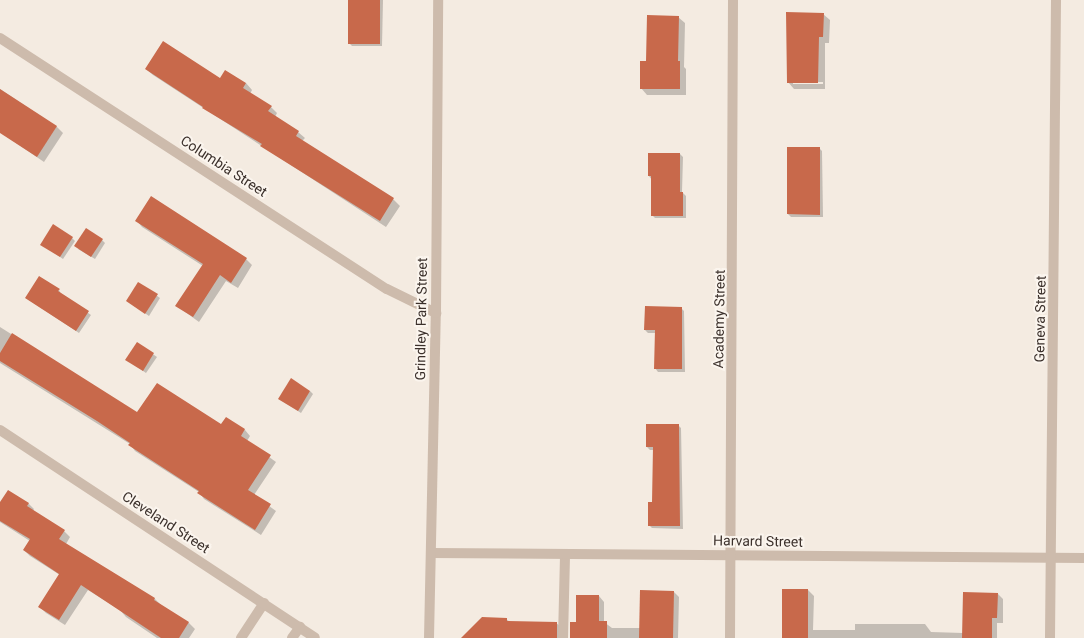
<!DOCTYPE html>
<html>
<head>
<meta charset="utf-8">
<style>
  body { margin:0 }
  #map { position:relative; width:1084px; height:638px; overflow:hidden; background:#f4ebe1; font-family:Roboto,sans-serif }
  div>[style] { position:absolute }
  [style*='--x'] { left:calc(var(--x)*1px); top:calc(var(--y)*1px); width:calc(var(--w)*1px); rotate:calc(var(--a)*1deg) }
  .shadow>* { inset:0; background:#0003 }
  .building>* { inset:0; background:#c8694b }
  .lane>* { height:10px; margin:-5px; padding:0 5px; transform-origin:5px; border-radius:5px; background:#cdbbac }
  .street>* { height:10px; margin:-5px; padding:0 5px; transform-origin:5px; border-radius:5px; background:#cdbbac }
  span { translate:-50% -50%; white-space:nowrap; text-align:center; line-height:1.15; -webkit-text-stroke:4px #fbf5ee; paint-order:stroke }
  .street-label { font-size:14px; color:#3b302b }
</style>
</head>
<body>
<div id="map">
  <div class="shadow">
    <div style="clip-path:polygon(349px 0,383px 0,382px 46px,352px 46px,349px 43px)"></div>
    <div style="clip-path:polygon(evenodd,823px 14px,830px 20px,829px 43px,825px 43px,825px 89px,794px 89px,788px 82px,823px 14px,793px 82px,823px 82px,823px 84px,793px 84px,793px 82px)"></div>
    <div style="clip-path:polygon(678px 17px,685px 23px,684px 67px,686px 69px,686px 95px,647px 95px,641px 88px,647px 62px)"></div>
    <div style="clip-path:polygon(146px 69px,246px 83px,252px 90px,250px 94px,271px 107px,277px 113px,275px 117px,298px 132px,305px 138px,302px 141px,393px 199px,400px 206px,386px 227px,153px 75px)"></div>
    <div style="clip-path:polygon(0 89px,57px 127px,63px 133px,44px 162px,0 132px)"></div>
    <div style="clip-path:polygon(819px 148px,822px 151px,823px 217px,791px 217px,788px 214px)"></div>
    <div style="clip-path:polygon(680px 154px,683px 157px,682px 192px,686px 196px,686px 218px,655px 218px,652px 215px,652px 180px,649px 176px)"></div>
    <div style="clip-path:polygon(151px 198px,246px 259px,252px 265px,238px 288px,226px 281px,199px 322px,177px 306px,203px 266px,142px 227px,137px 221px)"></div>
    <div style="clip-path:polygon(72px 238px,75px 241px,63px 259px,41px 244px)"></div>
    <div style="clip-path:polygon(102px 240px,105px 243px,95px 259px,78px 249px)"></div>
    <div style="clip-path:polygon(139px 283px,160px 298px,149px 316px,127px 301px)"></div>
    <div style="clip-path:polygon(59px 290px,61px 294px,91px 315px,79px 333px,26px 298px)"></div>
    <div style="clip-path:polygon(681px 308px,684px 311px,685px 372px,658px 372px,655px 368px,656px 333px,648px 333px,645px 330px)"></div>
    <div style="clip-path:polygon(0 327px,138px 414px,221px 426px,226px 419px,245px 430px,250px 436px,247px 441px,276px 462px,254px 495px,276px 511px,261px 535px,204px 499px,199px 492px,135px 451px,130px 444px,0 363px)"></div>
    <div style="clip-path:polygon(137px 343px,157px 357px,146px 373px,127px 360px)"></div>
    <div style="clip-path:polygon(310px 391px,313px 394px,301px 413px,279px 399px)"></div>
    <div style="clip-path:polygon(678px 425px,681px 428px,683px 529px,652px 528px,649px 525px,653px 503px,654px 450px,650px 450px,647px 447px)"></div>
    <div style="clip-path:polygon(28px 503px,34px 509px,33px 511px,64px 531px,70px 537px,66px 544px,155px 599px,161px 605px,189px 623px,195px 629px,189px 638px,157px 638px,126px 617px,120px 610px,88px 590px,65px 625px,46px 613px,40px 607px,60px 575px,30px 556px,24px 550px,30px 541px,0 522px,0 504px)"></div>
    <div style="clip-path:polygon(783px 590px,808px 590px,814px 596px,813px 630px,855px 630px,855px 624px,925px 624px,931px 632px,963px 633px,998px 594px,1003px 599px,1003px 623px,997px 623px,997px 638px,782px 638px)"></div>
    <div style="clip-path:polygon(674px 592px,679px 597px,678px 638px,570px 638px,577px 623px,599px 596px,604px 602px,604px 622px,612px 628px,640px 628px)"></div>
    <div style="clip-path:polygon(506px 619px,510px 622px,556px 623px,560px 626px,559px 638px,468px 638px)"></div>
  </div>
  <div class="building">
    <div style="clip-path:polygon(348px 0,380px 0,380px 44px,348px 44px)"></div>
    <div style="clip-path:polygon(786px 12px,824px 13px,823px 37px,819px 37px,818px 83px,787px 83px)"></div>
    <div style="clip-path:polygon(647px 15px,679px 16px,678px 61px,680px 61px,680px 89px,640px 89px,640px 61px,646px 61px)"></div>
    <div style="clip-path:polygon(163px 41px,220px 78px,225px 70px,246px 83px,243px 88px,272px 106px,268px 111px,299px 131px,296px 136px,394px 198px,380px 221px,260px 146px,262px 144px,202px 108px,203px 107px,145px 69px)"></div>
    <div style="clip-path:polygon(0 89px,57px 126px,37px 157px,0 133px)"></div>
    <div style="clip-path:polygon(787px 147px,820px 147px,820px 215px,787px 214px)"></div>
    <div style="clip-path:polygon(648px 153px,680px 153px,680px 192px,683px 192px,683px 216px,651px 216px,651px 176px,648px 176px)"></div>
    <div style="clip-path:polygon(151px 196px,247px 258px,231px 283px,220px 275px,193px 317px,175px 306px,203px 264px,135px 221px)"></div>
    <div style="clip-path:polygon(53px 224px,73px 237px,60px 257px,40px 245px)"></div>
    <div style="clip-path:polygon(86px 228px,103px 239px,91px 257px,74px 246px)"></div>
    <div style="clip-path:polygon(39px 276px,60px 289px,58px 291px,89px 311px,76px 331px,25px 298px)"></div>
    <div style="clip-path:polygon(138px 282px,158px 294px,145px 314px,126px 301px)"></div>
    <div style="clip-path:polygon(645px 306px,682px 307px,682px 369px,654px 369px,655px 330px,644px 330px)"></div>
    <div style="clip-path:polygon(12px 333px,137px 412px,157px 383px,221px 424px,226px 417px,245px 429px,241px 436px,271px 455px,248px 490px,271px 504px,255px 530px,197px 493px,199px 491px,128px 445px,130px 443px,97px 421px,0 361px,0 353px)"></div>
    <div style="clip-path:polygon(137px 342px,154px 353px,143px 371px,125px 360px)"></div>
    <div style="clip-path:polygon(291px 378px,310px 391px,298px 411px,278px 399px)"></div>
    <div style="clip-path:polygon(646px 424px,679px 424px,680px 526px,648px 526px,648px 502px,652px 502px,653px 447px,646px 447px)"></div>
    <div style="clip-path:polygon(8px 490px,29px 503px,27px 506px,65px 530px,59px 539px,155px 598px,154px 600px,189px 622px,179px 638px,161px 638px,81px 585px,59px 620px,38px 607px,59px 574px,23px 550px,30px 539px,0 521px,0 502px)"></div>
    <div style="clip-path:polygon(782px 589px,808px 589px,808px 638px,782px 638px)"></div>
    <div style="clip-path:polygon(640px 590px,674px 591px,673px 638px,639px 638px)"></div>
    <div style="clip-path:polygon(963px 592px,998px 593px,997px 618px,992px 618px,992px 638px,962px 638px)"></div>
    <div style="clip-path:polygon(576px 595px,599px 595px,599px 621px,607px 621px,607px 638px,570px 638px,570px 622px,576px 622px)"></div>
    <div style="clip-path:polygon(482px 617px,507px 618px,507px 621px,557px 622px,557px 638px,461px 638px)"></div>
  </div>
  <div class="lane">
    <div style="--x:241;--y:638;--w:42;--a:-56.7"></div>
    <div style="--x:292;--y:638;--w:14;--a:-54"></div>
    <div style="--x:563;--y:638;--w:84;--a:-88.6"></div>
  </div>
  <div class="street">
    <div style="--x:0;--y:38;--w:461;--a:33"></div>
    <div style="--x:387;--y:289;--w:55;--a:26.1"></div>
    <div style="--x:0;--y:430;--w:377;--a:33.4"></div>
    <div style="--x:431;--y:553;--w:653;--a:0.44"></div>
    <div style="--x:429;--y:638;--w:325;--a:-88.8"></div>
    <div style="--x:436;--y:313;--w:313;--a:-89.6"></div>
    <div style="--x:730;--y:638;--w:638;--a:-89.73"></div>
    <div style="--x:1050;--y:638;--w:638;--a:-89.46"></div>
  </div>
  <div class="street-label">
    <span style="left:224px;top:166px;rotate:33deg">Columbia Street</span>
    <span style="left:421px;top:319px;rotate:-89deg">Grindley Park Street</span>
    <span style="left:719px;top:319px;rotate:-89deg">Academy Street</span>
    <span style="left:1040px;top:319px;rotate:-89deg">Geneva Street</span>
    <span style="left:166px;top:522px;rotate:33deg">Cleveland Street</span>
    <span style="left:758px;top:541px;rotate:1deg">Harvard Street</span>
  </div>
</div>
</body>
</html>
